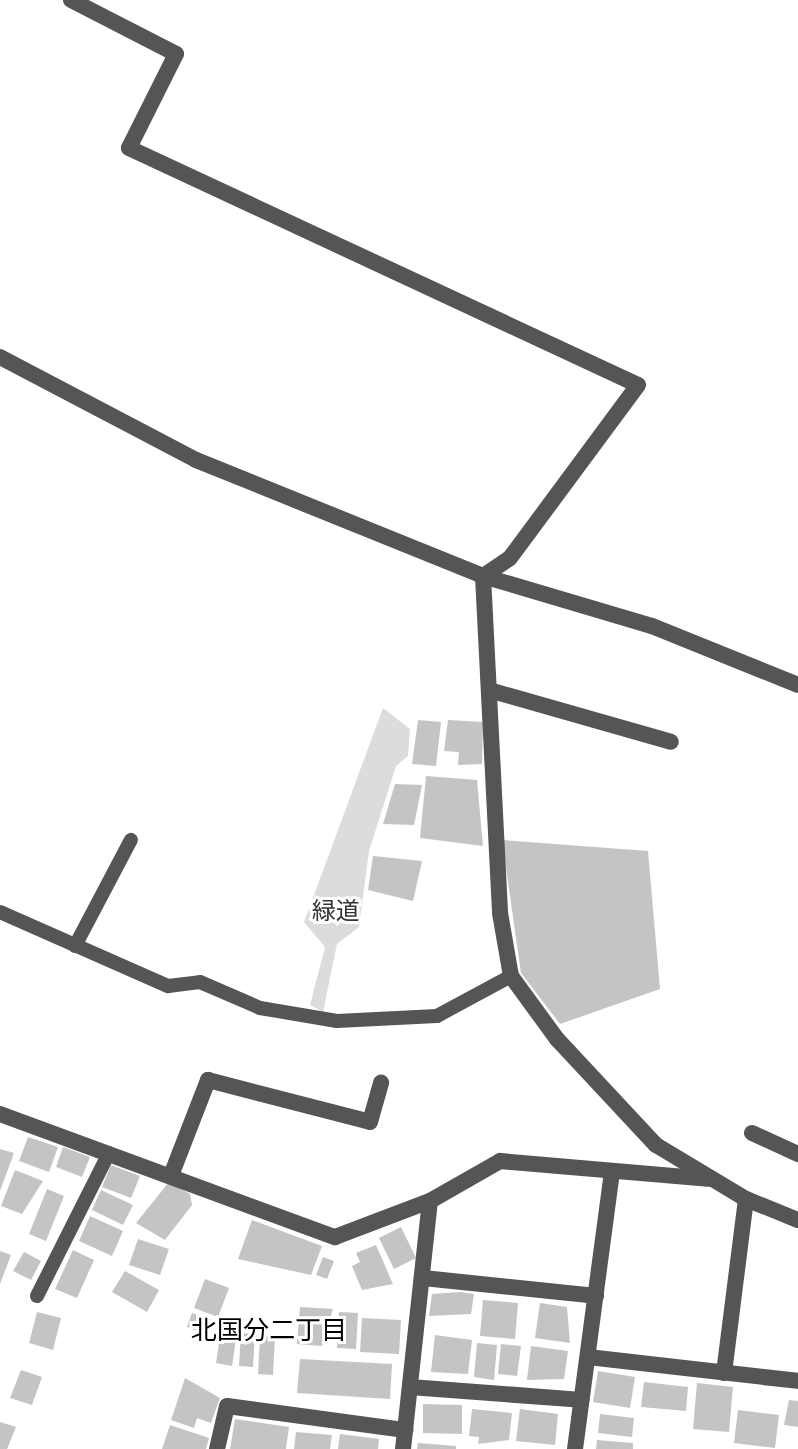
<!DOCTYPE html>
<html>
<head>
<meta charset="utf-8">
<style>
  body { margin:0 }
  #map { position:relative; width:798px; height:1449px; overflow:hidden; background:#fff; font-family:"Exo 2","Noto Sans JP",sans-serif }
  div>[style] { position:absolute }
  [style*='--x'] { left:calc(var(--x)*1px); top:calc(var(--y)*1px); width:calc(var(--w)*1px); rotate:calc(var(--a)*1deg) }
  .green>* { inset:0; background:#dcdcdc }
  .building>* { inset:0; background:#c4c4c4 }
  .service>* { height:14px; margin:-7px; padding:0 7px; transform-origin:7px; border-radius:7px; background:#555 }
  .minor>* { height:16px; margin:-8px; padding:0 8px; transform-origin:8px; border-radius:8px; background:#555 }
  span { translate:-50% -50%; white-space:nowrap; text-align:center; line-height:1.15; -webkit-text-stroke:6px #fff; paint-order:stroke }
  .park-label { font-size:24px; color:#333 }
  .neighbourhood-label { font-size:26px; color:#000 }
</style>
</head>
<body>
<div id="map">
  <div class="green">
    <div style="clip-path:polygon(383px 708px,410px 729px,408px 756px,396px 766px,369px 851px,359px 927px,337px 944px,323px 1012px,310px 1005px,325px 947px,304px 922px)"></div>
  </div>
  <div class="building">
    <div style="clip-path:polygon(418px 720px,441px 722px,436px 766px,412px 764px)"></div>
    <div style="clip-path:polygon(448px 720px,483px 722px,482px 764px,458px 765px,459px 752px,444px 751px)"></div>
    <div style="clip-path:polygon(426px 776px,477px 780px,483px 846px,420px 838px)"></div>
    <div style="clip-path:polygon(395px 784px,422px 785px,414px 825px,383px 824px)"></div>
    <div style="clip-path:polygon(502px 840px,648px 851px,660px 989px,560px 1024px,521px 973px)"></div>
    <div style="clip-path:polygon(373px 856px,422px 861px,413px 901px,368px 890px)"></div>
    <div style="clip-path:polygon(28px 1137px,58px 1147px,49px 1172px,19px 1161px)"></div>
    <div style="clip-path:polygon(63px 1147px,90px 1157px,82px 1177px,56px 1167px)"></div>
    <div style="clip-path:polygon(0 1149px,14px 1153px,0 1191px)"></div>
    <div style="clip-path:polygon(111px 1165px,140px 1176px,131px 1198px,102px 1187px)"></div>
    <div style="clip-path:polygon(15px 1170px,43px 1181px,22px 1214px,1px 1206px)"></div>
    <div style="clip-path:polygon(169px 1182px,190px 1194px,192px 1205px,165px 1240px,136px 1223px)"></div>
    <div style="clip-path:polygon(47px 1189px,64px 1196px,46px 1241px,29px 1234px)"></div>
    <div style="clip-path:polygon(101px 1190px,133px 1205px,123px 1225px,92px 1210px)"></div>
    <div style="clip-path:polygon(90px 1216px,123px 1231px,112px 1256px,79px 1241px)"></div>
    <div style="clip-path:polygon(252px 1220px,322px 1246px,311px 1275px,238px 1259px)"></div>
    <div style="clip-path:polygon(401px 1227px,416px 1258px,394px 1269px,379px 1238px)"></div>
    <div style="clip-path:polygon(138px 1239px,169px 1249px,160px 1275px,129px 1265px)"></div>
    <div style="clip-path:polygon(376px 1245px,393px 1284px,362px 1290px,352px 1266px,360px 1262px,356px 1253px)"></div>
    <div style="clip-path:polygon(73px 1250px,94px 1260px,77px 1298px,55px 1289px)"></div>
    <div style="clip-path:polygon(0 1251px,11px 1255px,0 1284px)"></div>
    <div style="clip-path:polygon(24px 1252px,41px 1261px,31px 1280px,13px 1271px)"></div>
    <div style="clip-path:polygon(323px 1257px,334px 1261px,327px 1279px,316px 1275px)"></div>
    <div style="clip-path:polygon(125px 1271px,159px 1290px,147px 1312px,112px 1292px)"></div>
    <div style="clip-path:polygon(205px 1279px,229px 1288px,218px 1317px,194px 1308px)"></div>
    <div style="clip-path:polygon(460px 1292px,474px 1294px,471px 1314px,429px 1316px,432px 1294px)"></div>
    <div style="clip-path:polygon(483px 1300px,518px 1303px,515px 1339px,480px 1336px)"></div>
    <div style="clip-path:polygon(540px 1303px,567px 1307px,570px 1343px,535px 1338px)"></div>
    <div style="clip-path:polygon(300px 1307px,333px 1309px,322px 1346px,297px 1344px)"></div>
    <div style="clip-path:polygon(37px 1312px,61px 1318px,53px 1350px,29px 1343px)"></div>
    <div style="clip-path:polygon(339px 1312px,358px 1313px,356px 1349px,337px 1348px)"></div>
    <div style="clip-path:polygon(192px 1313px,213px 1320px,208px 1335px,187px 1327px)"></div>
    <div style="clip-path:polygon(362px 1318px,401px 1320px,399px 1354px,360px 1352px)"></div>
    <div style="clip-path:polygon(221px 1330px,237px 1333px,232px 1366px,216px 1363px)"></div>
    <div style="clip-path:polygon(241px 1333px,255px 1334px,253px 1367px,239px 1366px)"></div>
    <div style="clip-path:polygon(435px 1335px,472px 1340px,468px 1374px,431px 1372px)"></div>
    <div style="clip-path:polygon(260px 1336px,275px 1337px,273px 1375px,258px 1374px)"></div>
    <div style="clip-path:polygon(477px 1343px,497px 1345px,494px 1380px,474px 1377px)"></div>
    <div style="clip-path:polygon(501px 1344px,521px 1346px,517px 1376px,498px 1374px)"></div>
    <div style="clip-path:polygon(531px 1346px,568px 1351px,564px 1379px,527px 1380px)"></div>
    <div style="clip-path:polygon(300px 1359px,392px 1364px,390px 1399px,297px 1393px)"></div>
    <div style="clip-path:polygon(21px 1370px,42px 1377px,32px 1405px,10px 1398px)"></div>
    <div style="clip-path:polygon(598px 1371px,635px 1377px,630px 1408px,593px 1402px)"></div>
    <div style="clip-path:polygon(185px 1378px,220px 1398px,211px 1423px,197px 1418px,194px 1428px,171px 1420px)"></div>
    <div style="clip-path:polygon(644px 1382px,688px 1387px,686px 1411px,641px 1407px)"></div>
    <div style="clip-path:polygon(697px 1383px,733px 1387px,729px 1432px,693px 1429px)"></div>
    <div style="clip-path:polygon(789px 1400px,798px 1401px,798px 1427px,784px 1425px)"></div>
    <div style="clip-path:polygon(423px 1404px,462px 1405px,462px 1434px,423px 1433px)"></div>
    <div style="clip-path:polygon(472px 1409px,512px 1413px,509px 1440px,478px 1444px,479px 1437px,469px 1436px)"></div>
    <div style="clip-path:polygon(520px 1409px,558px 1414px,555px 1445px,516px 1441px)"></div>
    <div style="clip-path:polygon(738px 1410px,779px 1415px,775px 1448px,734px 1443px)"></div>
    <div style="clip-path:polygon(600px 1414px,634px 1418px,632px 1437px,598px 1433px)"></div>
    <div style="clip-path:polygon(235px 1419px,289px 1427px,286px 1449px,230px 1449px)"></div>
    <div style="clip-path:polygon(0 1422px,16px 1427px,7px 1449px,0 1449px)"></div>
    <div style="clip-path:polygon(170px 1425px,209px 1438px,206px 1449px,162px 1449px)"></div>
    <div style="clip-path:polygon(296px 1432px,332px 1435px,330px 1449px,294px 1449px)"></div>
    <div style="clip-path:polygon(340px 1434px,379px 1439px,378px 1449px,338px 1449px)"></div>
    <div style="clip-path:polygon(597px 1440px,633px 1443px,633px 1449px,596px 1449px)"></div>
    <div style="clip-path:polygon(418px 1443px,456px 1446px,456px 1449px,417px 1449px)"></div>
  </div>
  <div class="service">
    <div style="--x:0;--y:912;--w:184;--a:23.8"></div>
    <div style="--x:168;--y:986;--w:32;--a:-7"></div>
    <div style="--x:200;--y:982;--w:65;--a:23.4"></div>
    <div style="--x:260;--y:1008;--w:78;--a:9.6"></div>
    <div style="--x:337;--y:1021;--w:100;--a:-2.9"></div>
    <div style="--x:437;--y:1016;--w:84;--a:-28.4"></div>
    <div style="--x:75;--y:946;--w:120;--a:-62.2"></div>
    <div style="--x:37;--y:1296;--w:160;--a:-63.3"></div>
  </div>
  <div class="minor">
    <div style="--x:71;--y:0;--w:118;--a:27.2"></div>
    <div style="--x:176;--y:54;--w:105;--a:116.6"></div>
    <div style="--x:129;--y:148;--w:561;--a:24.97"></div>
    <div style="--x:638;--y:385;--w:215;--a:126.5"></div>
    <div style="--x:510;--y:558;--w:32;--a:146"></div>
    <div style="--x:0;--y:357;--w:221;--a:27.7"></div>
    <div style="--x:196;--y:460;--w:310;--a:22"></div>
    <div style="--x:483;--y:576;--w:176;--a:16.5"></div>
    <div style="--x:652;--y:626;--w:157;--a:22"></div>
    <div style="--x:483;--y:576;--w:337;--a:87.1"></div>
    <div style="--x:500;--y:913;--w:64;--a:80.1"></div>
    <div style="--x:511;--y:976;--w:78;--a:53.9"></div>
    <div style="--x:557;--y:1039;--w:145;--a:47"></div>
    <div style="--x:656;--y:1145;--w:105;--a:31"></div>
    <div style="--x:746;--y:1199;--w:56;--a:22"></div>
    <div style="--x:489;--y:690;--w:189;--a:15.9"></div>
    <div style="--x:0;--y:1114;--w:357;--a:20.2"></div>
    <div style="--x:335;--y:1237;--w:102;--a:-20.8"></div>
    <div style="--x:430;--y:1201;--w:81;--a:-29.7"></div>
    <div style="--x:500;--y:1161;--w:209;--a:4.9"></div>
    <div style="--x:752;--y:1133;--w:51;--a:24.5"></div>
    <div style="--x:172;--y:1173;--w:100;--a:-68.8"></div>
    <div style="--x:208;--y:1080;--w:167;--a:14.5"></div>
    <div style="--x:370;--y:1122;--w:41;--a:-74.2"></div>
    <div style="--x:423;--y:1278;--w:174;--a:5.9"></div>
    <div style="--x:588;--y:1357;--w:211;--a:6.5"></div>
    <div style="--x:724;--y:1373;--w:175;--a:-82.8"></div>
    <div style="--x:410;--y:1387;--w:172;--a:4.3"></div>
    <div style="--x:217;--y:1449;--w:44;--a:-76.9"></div>
    <div style="--x:227;--y:1406;--w:180;--a:7.7"></div>
    <div style="--x:403;--y:1449;--w:249;--a:-83.8"></div>
    <div style="--x:575;--y:1449;--w:279;--a:-82.4"></div>
  </div>
  <div class="park-label">
    <span style="left:336px;top:910px">緑道</span>
  </div>
  <div class="neighbourhood-label">
    <span style="left:269px;top:1329px">北国分二丁目</span>
  </div>
</div>
</body>
</html>
